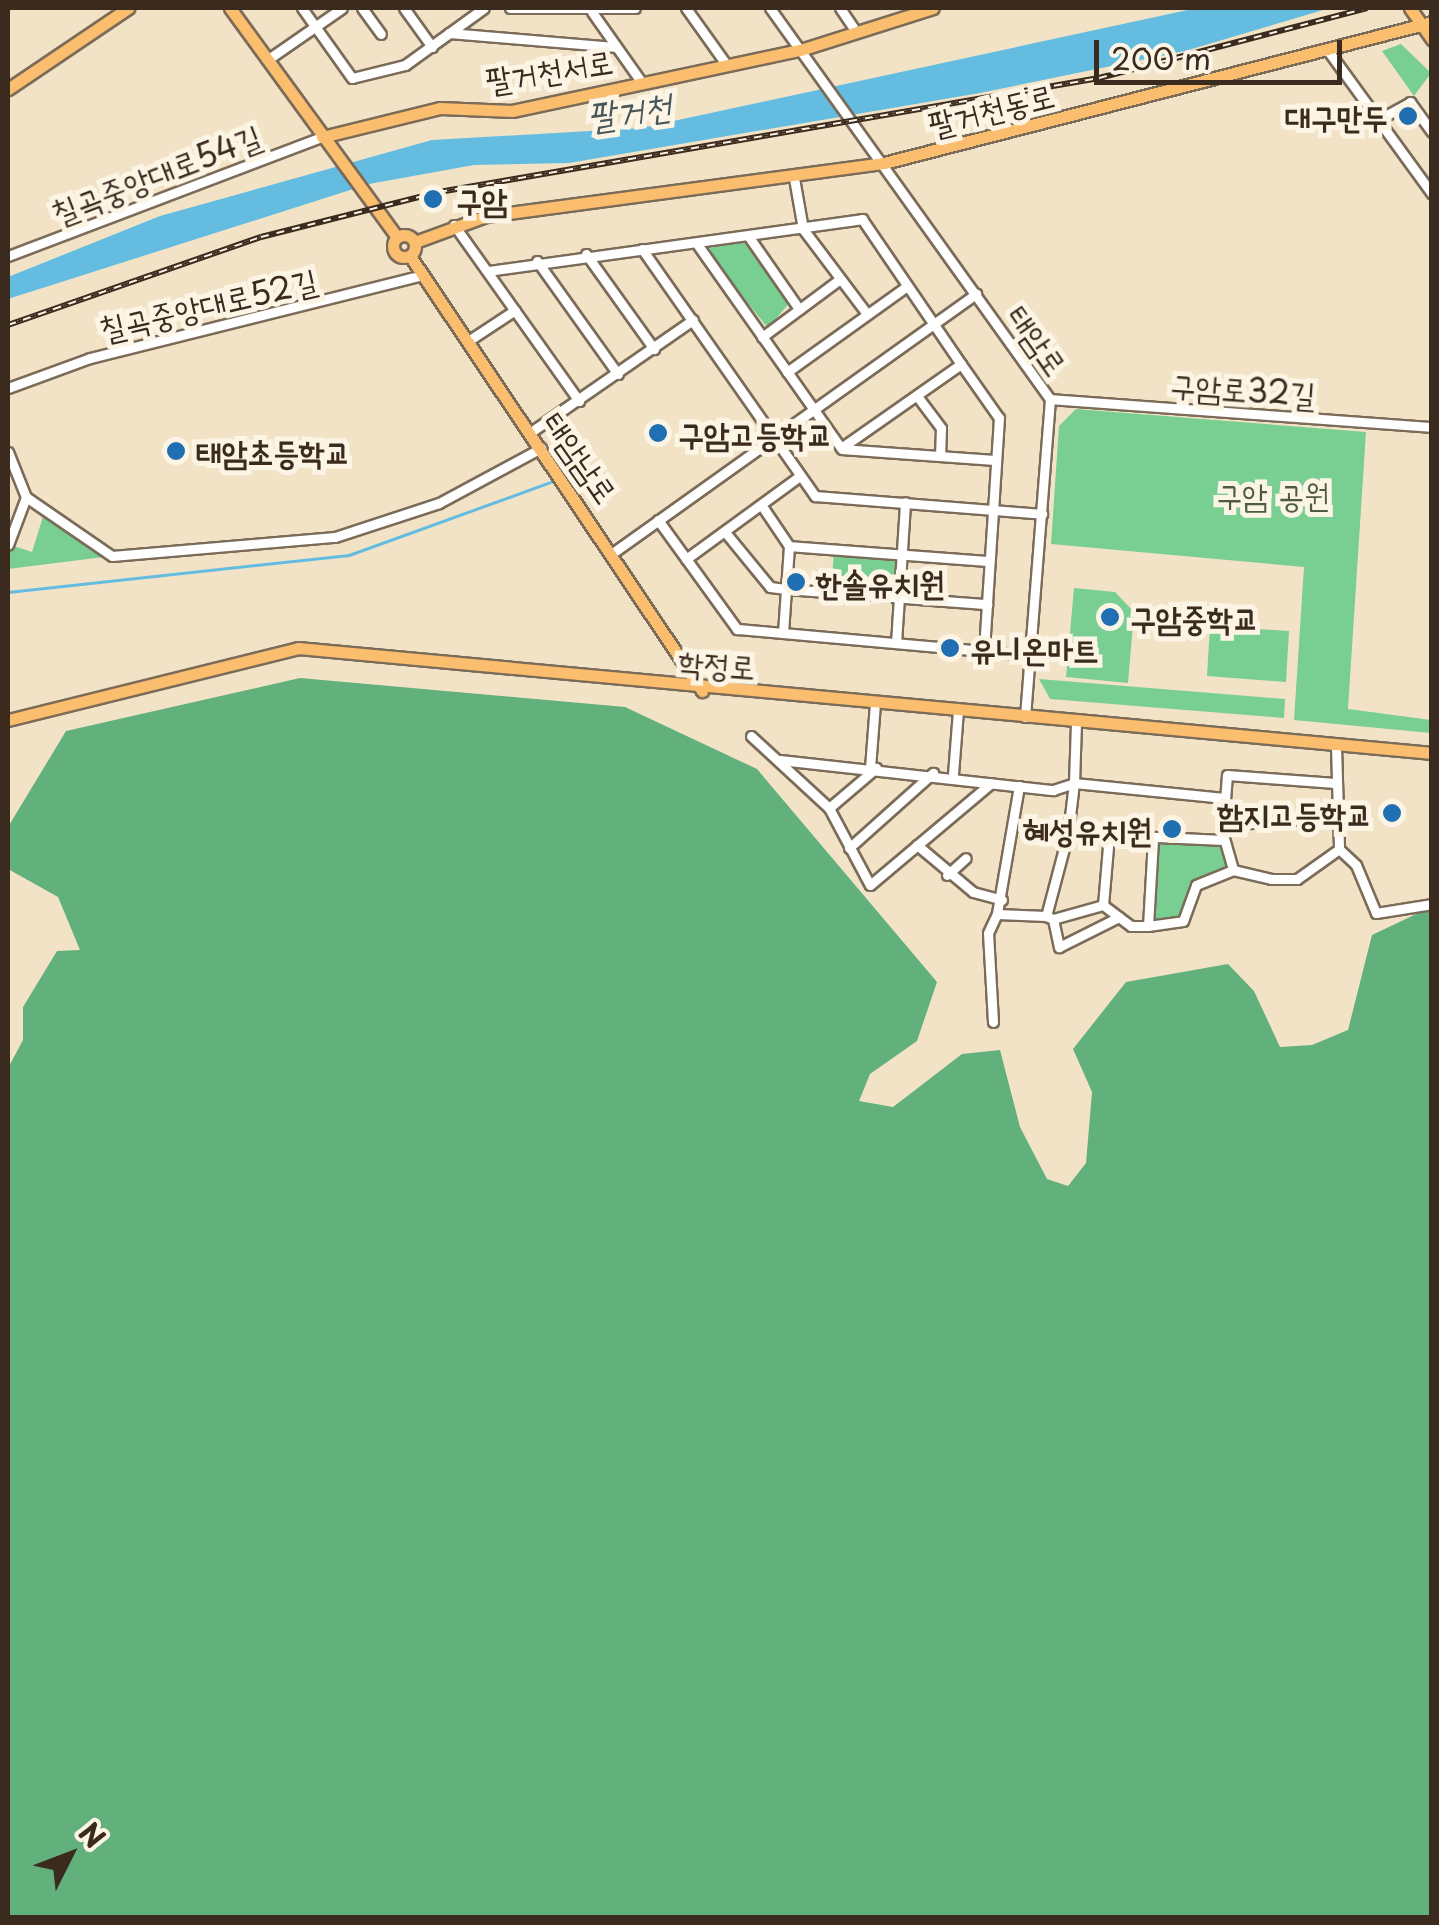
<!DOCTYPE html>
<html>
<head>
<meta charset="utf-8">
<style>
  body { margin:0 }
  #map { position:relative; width:1439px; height:1925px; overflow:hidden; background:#f3e3c6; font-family:"Playpen Sans","Poor Story",sans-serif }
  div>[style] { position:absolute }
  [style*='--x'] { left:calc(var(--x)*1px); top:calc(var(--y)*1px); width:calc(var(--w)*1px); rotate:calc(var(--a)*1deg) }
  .green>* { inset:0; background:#79ce92 }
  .forest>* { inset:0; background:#62b17c }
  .water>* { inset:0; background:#64bde1 }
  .stream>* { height:2.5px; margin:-1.25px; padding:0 1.25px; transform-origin:1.25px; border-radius:1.25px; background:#64bde1 }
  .roads { filter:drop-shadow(2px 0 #7b6b59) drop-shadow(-2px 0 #7b6b59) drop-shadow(0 2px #7b6b59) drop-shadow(0 -2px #7b6b59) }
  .minor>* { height:9px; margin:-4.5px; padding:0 4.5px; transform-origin:4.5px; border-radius:4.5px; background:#fff }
  .major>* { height:11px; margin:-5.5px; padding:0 5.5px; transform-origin:5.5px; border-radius:5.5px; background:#fbbd6e }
  .major>.ring { margin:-5.5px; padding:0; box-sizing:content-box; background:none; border:11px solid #fbbd6e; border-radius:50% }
  .rail>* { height:6px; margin-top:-3px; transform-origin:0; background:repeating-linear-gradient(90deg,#fcf5e5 0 8px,#3b2a1e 0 16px); box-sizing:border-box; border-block:2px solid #3b2a1e }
  .dots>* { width:28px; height:28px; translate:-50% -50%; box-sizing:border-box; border:5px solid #fcf5e5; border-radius:50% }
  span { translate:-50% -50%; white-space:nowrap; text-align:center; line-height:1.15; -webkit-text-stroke:10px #fcf5e5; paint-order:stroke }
  .street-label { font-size:32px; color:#3b2a1e }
  .poi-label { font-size:32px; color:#3b2a1e; font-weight:700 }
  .right { translate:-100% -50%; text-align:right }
  .left { translate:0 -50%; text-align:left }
  .park-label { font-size:32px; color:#4e5b41 }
  .water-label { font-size:35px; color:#475658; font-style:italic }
  .frame { position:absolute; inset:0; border:10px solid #3b2a1e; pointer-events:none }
  .north { position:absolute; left:20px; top:1805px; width:100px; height:100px; -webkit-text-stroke:8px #fcf5e5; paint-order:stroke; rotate:48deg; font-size:28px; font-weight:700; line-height:40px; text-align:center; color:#3b2a1e }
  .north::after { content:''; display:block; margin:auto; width:35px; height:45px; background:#3b2a1e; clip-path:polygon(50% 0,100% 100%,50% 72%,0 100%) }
  .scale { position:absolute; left:1094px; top:40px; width:248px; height:45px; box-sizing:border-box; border:5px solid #3b2a1e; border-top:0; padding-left:12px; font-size:30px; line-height:35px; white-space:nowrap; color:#3b2a1e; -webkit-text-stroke:8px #fcf5e5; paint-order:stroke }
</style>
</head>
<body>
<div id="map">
  <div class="green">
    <div style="clip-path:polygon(1401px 44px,1431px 73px,1414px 96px,1382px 51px)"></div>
    <div style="clip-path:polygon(743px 241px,791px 301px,768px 328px,710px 257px,710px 248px)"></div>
    <div style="clip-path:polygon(1076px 409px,1366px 432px,1348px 709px,1431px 720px,1431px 733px,1294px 720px,1304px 567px,1051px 544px,1059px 426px)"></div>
    <div style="clip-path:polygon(45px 510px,112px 556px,8px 569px,8px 544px,32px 552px)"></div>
    <div style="clip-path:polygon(834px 551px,898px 557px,897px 594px,831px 589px)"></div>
    <div style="clip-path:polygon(1074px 588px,1115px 592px,1134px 612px,1128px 683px,1066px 677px)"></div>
    <div style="clip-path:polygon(1210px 626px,1289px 631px,1286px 682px,1207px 676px)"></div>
    <div style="clip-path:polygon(1039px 679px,1285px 699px,1284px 718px,1050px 699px)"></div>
    <div style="clip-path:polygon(1156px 841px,1221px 843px,1230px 869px,1196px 885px,1181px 919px,1151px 924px)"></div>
  </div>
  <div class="forest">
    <div style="clip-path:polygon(300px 678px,625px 707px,757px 769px,937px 982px,917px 1041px,870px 1074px,859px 1101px,893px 1107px,962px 1054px,1000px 1050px,1020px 1127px,1047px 1179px,1068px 1186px,1086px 1163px,1092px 1092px,1073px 1049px,1126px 982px,1228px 964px,1254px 991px,1280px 1047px,1312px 1045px,1348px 1030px,1372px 935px,1431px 907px,1431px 1917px,8px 1917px,8px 1068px,23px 1040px,23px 1007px,57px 951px,80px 950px,58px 897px,8px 869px,8px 827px,66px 731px)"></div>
  </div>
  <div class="water">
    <div style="clip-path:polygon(1197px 8px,1330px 8px,1185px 51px,980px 93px,569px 163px,474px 165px,369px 184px,8px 299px,8px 277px,160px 216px,432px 140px,641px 128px)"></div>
  </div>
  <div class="stream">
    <div style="--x:8;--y:592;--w:343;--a:-6.2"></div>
    <div style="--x:349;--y:555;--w:217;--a:-19.9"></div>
  </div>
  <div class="roads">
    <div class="minor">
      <div style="--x:302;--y:8;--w:86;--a:54.5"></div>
      <div style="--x:352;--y:78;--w:55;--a:-13.8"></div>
      <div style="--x:405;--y:65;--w:97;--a:-35.8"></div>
      <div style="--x:362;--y:8;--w:32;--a:54"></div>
      <div style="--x:404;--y:8;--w:48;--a:54.3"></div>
      <div style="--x:510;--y:8;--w:125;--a:0"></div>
      <div style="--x:686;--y:8;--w:69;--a:54.5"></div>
      <div style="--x:770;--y:8;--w:481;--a:54.4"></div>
      <div style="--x:1050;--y:399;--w:319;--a:94.5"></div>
      <div style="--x:840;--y:8;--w:23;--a:56"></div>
      <div style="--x:592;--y:12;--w:87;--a:54.8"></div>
      <div style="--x:449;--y:33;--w:166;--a:4.8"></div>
      <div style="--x:1329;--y:52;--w:175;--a:54"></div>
      <div style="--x:267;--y:60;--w:91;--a:-34.7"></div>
      <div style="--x:1378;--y:120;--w:37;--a:-29"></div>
      <div style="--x:1410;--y:102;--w:37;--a:54"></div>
      <div style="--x:794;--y:178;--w:52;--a:80"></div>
      <div style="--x:803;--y:229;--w:106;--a:53"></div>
      <div style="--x:454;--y:225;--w:216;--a:54.6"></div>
      <div style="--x:749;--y:237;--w:88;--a:55.2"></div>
      <div style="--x:642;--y:249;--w:302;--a:55"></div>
      <div style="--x:815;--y:496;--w:228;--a:4.5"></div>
      <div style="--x:586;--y:254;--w:117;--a:54.4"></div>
      <div style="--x:8;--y:256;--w:336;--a:-20.8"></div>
      <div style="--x:537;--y:261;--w:139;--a:54.4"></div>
      <div style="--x:488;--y:271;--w:378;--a:-7.9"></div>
      <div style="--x:862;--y:219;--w:176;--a:55.7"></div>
      <div style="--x:961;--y:364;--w:146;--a:145"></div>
      <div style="--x:841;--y:448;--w:248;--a:-125.2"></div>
      <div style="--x:762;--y:337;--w:97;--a:-36.6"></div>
      <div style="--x:468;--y:341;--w:56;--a:-33.4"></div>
      <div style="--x:961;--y:364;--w:66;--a:54.9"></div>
      <div style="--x:999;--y:418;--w:232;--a:93.7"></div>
      <div style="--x:787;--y:372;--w:148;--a:-35.6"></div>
      <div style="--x:8;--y:388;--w:87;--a:-20.1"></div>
      <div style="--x:90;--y:358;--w:342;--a:-14"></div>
      <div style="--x:917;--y:396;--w:40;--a:53"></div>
      <div style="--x:941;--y:428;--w:28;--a:92"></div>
      <div style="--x:1050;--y:399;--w:383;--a:4.2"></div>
      <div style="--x:531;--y:432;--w:197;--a:-34.7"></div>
      <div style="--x:842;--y:449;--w:152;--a:4.1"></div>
      <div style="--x:8;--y:452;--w:48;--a:68.2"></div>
      <div style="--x:26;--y:497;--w:51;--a:110.6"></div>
      <div style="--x:26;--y:497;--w:104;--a:34.5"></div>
      <div style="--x:112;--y:556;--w:224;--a:-4.9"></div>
      <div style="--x:335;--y:537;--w:109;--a:-18.1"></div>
      <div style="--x:439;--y:503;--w:116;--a:-28.3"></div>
      <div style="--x:762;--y:506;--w:48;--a:56"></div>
      <div style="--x:789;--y:546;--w:201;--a:4.3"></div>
      <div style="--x:658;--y:520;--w:135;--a:54.1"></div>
      <div style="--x:737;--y:629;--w:293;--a:5.1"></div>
      <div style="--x:725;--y:532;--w:71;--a:50.7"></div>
      <div style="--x:770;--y:587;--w:16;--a:7"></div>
      <div style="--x:786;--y:589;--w:43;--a:-86"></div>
      <div style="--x:614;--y:552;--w:445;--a:-35.5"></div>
      <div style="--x:686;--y:559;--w:141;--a:-36.1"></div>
      <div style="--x:783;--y:633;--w:44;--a:-86.1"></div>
      <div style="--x:786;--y:589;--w:202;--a:4.3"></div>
      <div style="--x:896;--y:643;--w:141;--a:-86.3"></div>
      <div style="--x:751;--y:736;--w:106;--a:42.7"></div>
      <div style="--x:829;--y:808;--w:87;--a:62"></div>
      <div style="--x:870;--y:885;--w:158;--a:-40.1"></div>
      <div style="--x:1336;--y:746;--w:103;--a:88.3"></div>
      <div style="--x:1339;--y:849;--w:23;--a:43"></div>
      <div style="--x:1356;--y:865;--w:52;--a:67.4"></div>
      <div style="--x:1376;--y:913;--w:57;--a:-9.1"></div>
      <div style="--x:780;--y:760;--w:275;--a:6.3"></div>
      <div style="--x:1053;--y:790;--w:22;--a:-18"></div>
      <div style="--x:1074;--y:783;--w:61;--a:-88.1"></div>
      <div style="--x:870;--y:768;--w:65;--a:-85.6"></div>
      <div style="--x:953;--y:774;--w:64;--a:-85.5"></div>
      <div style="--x:1335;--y:783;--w:108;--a:-175.8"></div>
      <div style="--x:1227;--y:775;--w:50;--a:94.6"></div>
      <div style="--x:1223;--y:825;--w:115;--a:-4"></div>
      <div style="--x:1019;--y:786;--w:130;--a:99.8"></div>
      <div style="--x:997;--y:914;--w:49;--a:2.3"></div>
      <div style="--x:829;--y:808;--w:62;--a:-40.4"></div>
      <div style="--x:1068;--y:833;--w:86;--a:104.8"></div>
      <div style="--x:1046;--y:916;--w:8;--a:23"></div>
      <div style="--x:1053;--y:919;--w:52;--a:-15.6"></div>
      <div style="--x:1103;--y:905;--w:70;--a:-85.1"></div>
      <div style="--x:1224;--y:838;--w:33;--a:74"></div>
      <div style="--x:1233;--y:870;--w:39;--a:13"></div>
      <div style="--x:1271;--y:879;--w:26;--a:0"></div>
      <div style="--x:1297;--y:879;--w:52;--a:-35.5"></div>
      <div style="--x:1224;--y:840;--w:156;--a:-177.4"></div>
      <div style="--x:1068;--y:833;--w:50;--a:-83.2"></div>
      <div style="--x:1074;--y:783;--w:151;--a:5.7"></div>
      <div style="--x:917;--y:845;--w:73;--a:40"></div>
      <div style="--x:973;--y:892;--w:30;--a:15"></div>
      <div style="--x:849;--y:848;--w:113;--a:-41.8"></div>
      <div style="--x:947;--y:875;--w:25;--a:-42"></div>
      <div style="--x:1103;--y:905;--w:35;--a:37"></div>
      <div style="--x:1131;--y:926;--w:17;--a:0"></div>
      <div style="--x:1148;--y:926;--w:87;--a:-86.7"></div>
      <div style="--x:1053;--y:919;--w:29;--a:78"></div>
      <div style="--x:1059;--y:947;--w:67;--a:-26.6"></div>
      <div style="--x:1148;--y:926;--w:35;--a:-8"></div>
      <div style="--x:1183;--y:921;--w:38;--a:-70"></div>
      <div style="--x:1196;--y:885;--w:40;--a:-22"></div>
      <div style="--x:993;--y:1022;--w:89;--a:-93.2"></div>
      <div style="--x:988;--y:933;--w:21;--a:-65"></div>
    </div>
    <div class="major">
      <div style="--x:230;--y:8;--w:283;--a:53.9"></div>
      <div style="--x:1410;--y:8;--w:39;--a:55"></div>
      <div style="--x:8;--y:89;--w:145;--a:-34"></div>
      <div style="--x:322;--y:137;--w:122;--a:-13.8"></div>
      <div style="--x:440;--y:108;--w:72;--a:2.4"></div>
      <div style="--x:512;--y:111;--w:294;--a:-12"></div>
      <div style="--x:800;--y:50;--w:139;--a:-17.5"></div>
      <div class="ring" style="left:393px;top:235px;width:11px;height:11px"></div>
      <div style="--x:415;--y:242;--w:76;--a:-20.1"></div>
      <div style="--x:486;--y:216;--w:402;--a:-7.6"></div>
      <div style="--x:884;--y:163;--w:566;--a:-14.43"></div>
      <div style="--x:410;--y:256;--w:524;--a:56.13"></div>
      <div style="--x:8;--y:720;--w:299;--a:-13.9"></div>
      <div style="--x:298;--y:648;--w:1139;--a:5.29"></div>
    </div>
  </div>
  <div class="rail">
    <div style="--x:8;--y:325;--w:268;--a:-19.2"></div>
    <div style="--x:261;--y:237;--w:184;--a:-14.2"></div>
    <div style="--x:439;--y:192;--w:670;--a:-9.8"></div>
    <div style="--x:1099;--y:78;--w:277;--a:-14.6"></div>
  </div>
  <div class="dots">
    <div style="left:1408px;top:116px;background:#1f6fb2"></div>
    <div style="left:433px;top:199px;background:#1f6fb2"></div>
    <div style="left:658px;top:433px;background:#1f6fb2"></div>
    <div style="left:176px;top:451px;background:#1f6fb2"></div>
    <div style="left:796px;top:582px;background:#1f6fb2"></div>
    <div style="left:1110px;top:617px;background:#1f6fb2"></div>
    <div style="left:950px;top:648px;background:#1f6fb2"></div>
    <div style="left:1392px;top:813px;background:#1f6fb2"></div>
    <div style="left:1172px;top:829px;background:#1f6fb2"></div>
  </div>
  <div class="street-label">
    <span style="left:549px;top:70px;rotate:-9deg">팔거천서로</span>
    <span style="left:991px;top:109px;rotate:-14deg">팔거천동로</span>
    <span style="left:156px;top:174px;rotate:-21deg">칠곡중앙대로54길</span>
    <span style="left:208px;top:304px;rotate:-13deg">칠곡중앙대로52길</span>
    <span style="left:1038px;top:340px;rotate:55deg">태암로</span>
    <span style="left:1243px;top:389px;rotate:4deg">구암로32길</span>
    <span style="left:581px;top:457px;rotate:55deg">태암남로</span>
    <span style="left:717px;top:664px;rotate:4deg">학정로</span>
  </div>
  <div class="poi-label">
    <span class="right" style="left:1388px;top:116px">대구만두</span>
    <span class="left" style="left:456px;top:199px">구암</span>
    <span class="left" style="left:678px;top:433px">구암고등학교</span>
    <span class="left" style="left:196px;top:451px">태암초등학교</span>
    <span class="left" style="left:816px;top:582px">한솔유치원</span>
    <span class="left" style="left:1130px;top:617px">구암중학교</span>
    <span class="left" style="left:970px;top:648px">유니온마트</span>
    <span class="right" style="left:1372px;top:813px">함지고등학교</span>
    <span class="right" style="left:1152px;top:829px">혜성유치원</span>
  </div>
  <div class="park-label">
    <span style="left:1273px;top:494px">구암 공원</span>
  </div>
  <div class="water-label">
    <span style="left:629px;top:110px;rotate:-8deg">팔거천</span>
  </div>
  <div class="frame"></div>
  <div class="north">N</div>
  <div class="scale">200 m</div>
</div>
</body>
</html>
